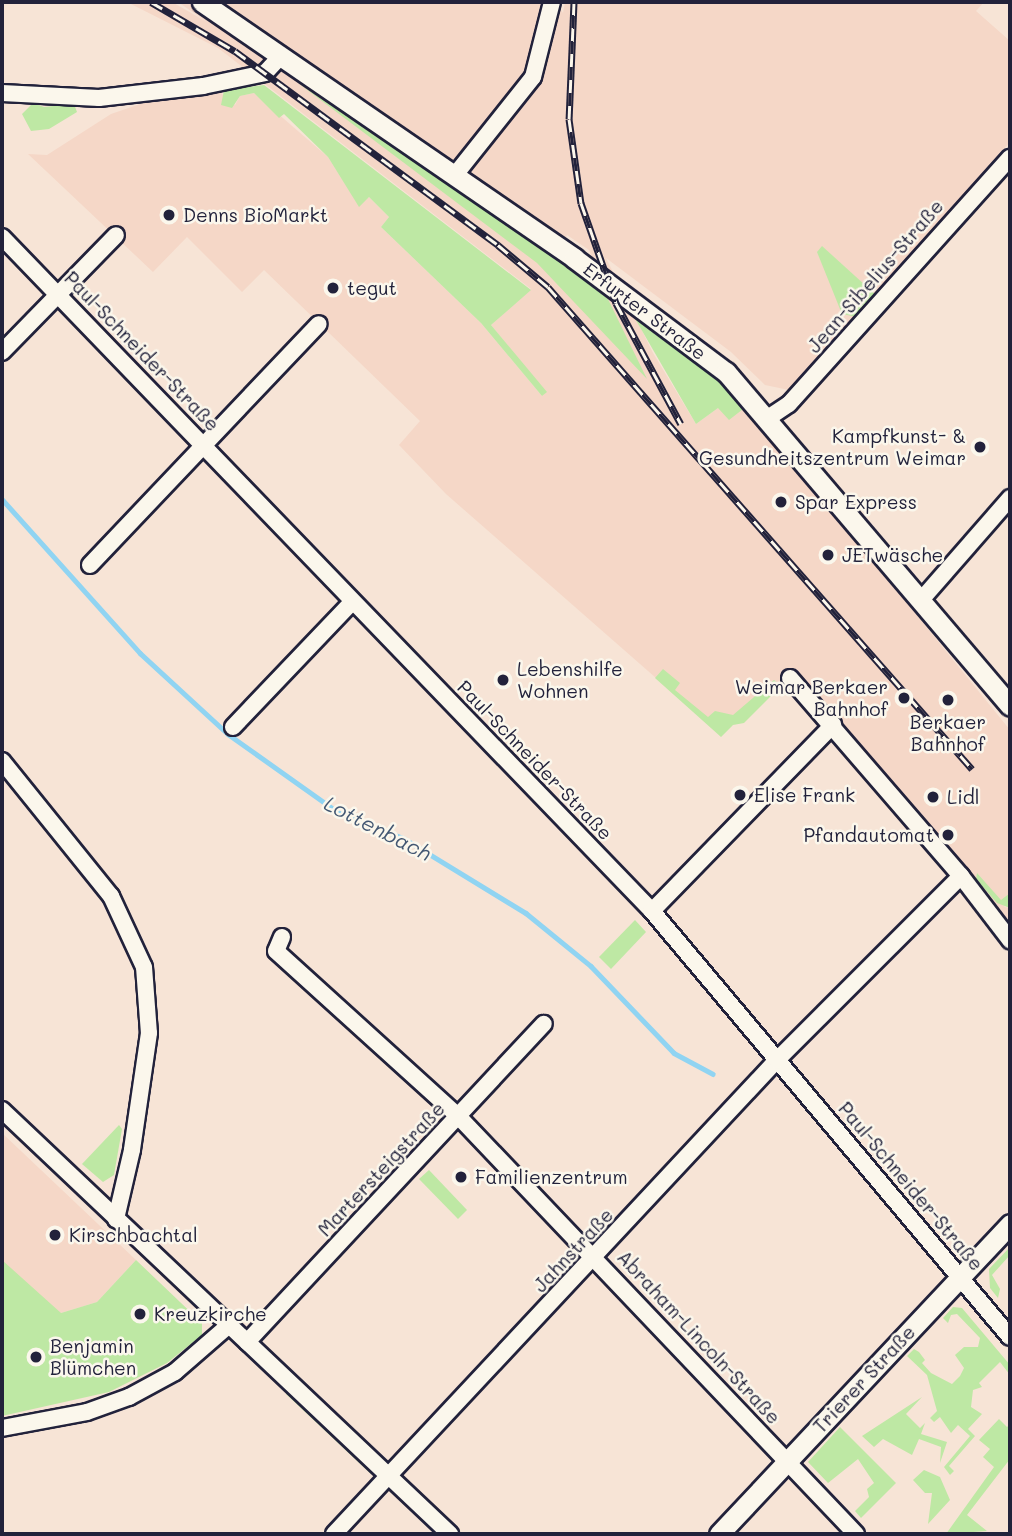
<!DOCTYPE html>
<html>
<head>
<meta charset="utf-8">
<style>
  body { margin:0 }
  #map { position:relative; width:1012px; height:1536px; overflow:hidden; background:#f7e4d6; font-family:Mali,sans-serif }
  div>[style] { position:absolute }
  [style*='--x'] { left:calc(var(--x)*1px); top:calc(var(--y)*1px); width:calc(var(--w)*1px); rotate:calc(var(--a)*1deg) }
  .built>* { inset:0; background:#f5d7c7 }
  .green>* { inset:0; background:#bee8a4 }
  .stream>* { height:4.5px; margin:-2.25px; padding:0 2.25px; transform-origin:2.25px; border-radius:2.25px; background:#90d4f2 }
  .roads { filter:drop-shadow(2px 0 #22223b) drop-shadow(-2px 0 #22223b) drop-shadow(0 2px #22223b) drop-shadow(0 -2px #22223b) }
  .minor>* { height:16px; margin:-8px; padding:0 8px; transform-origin:8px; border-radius:8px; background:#fbf7ec }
  .tertiary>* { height:19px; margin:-9.5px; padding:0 9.5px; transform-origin:9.5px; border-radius:9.5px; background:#fbf7ec }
  .rail>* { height:7px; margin-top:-3.5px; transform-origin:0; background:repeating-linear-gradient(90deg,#fbf7ec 0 13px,#22223b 0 26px); box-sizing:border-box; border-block:2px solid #22223b }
  .dots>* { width:19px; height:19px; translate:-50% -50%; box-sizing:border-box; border:4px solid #fbf7ec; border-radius:50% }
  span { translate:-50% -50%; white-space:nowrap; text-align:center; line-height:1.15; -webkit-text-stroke:5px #fbf7ec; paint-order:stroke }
  .poi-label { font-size:19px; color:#22223b }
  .left { translate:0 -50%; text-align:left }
  .right { translate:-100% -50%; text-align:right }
  .street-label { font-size:19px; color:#22223b }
  .water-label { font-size:21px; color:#435772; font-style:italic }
  .frame { position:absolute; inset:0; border:4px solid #22223b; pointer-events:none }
</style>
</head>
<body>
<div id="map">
  <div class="built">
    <div style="clip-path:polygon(evenodd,127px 2px,172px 2px,207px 22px,178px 2px,556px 2px,563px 13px,565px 2px,984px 2px,976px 11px,1010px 41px,1010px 142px,789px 390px,765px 385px,731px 352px,606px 258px,653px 353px,696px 424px,718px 408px,747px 406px,1010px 730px,1010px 893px,1001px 901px,977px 873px,1005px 907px,1010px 908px,1010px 918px,997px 917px,795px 670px,721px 735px,446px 494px,399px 445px,420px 421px,264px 270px,242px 292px,187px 237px,153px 272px,28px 154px,47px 155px,111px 114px,152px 100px,224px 90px,221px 93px,235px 105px,240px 96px,254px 93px,328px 157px,359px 206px,369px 197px,389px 217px,381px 227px,481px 323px,542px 396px,546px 392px,491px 325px,531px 289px,218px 48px,127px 2px,567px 235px,589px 250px,604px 290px,556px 258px,567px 235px)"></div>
    <div style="clip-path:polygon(2px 1133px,136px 1260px,97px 1302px,61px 1313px,2px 1311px)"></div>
  </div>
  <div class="green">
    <div style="clip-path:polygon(298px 83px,604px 291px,647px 379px,537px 263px)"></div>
    <div style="clip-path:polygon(264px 85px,531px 290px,491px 325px,547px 392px,542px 396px,481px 323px,381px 227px,389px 217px,369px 197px,359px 207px,328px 157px,284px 114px,279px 118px,254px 93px,240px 96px,232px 108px,221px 105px,224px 90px)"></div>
    <div style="clip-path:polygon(33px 103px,44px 107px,74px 104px,77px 112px,49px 129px,31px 131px,22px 114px)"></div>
    <div style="clip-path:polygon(822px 246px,876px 295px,857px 317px,842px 314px,817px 252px)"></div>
    <div style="clip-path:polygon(630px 310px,730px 386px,747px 406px,729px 420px,718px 408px,696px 424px)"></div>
    <div style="clip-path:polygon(663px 669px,680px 683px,675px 690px,708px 717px,715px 711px,733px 715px,774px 680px,781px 686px,744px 723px,733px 725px,721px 737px,655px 678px)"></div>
    <div style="clip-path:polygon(977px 873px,1001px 900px,1010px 893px,1010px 908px,997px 903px,976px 879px)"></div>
    <div style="clip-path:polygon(635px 920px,646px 932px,611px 969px,599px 957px)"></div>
    <div style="clip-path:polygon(119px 1125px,122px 1129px,114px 1175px,103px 1182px,82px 1164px)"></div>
    <div style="clip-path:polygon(429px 1170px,467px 1210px,458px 1219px,419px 1179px)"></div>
    <div style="clip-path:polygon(1010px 1247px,1010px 1255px,992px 1275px,1000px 1289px,998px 1298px,990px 1288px,989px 1269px)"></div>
    <div style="clip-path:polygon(2px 1260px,61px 1313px,97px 1302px,136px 1260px,202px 1323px,202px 1335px,167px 1363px,109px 1392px,2px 1416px)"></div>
    <div style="clip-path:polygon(953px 1307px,962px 1308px,1010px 1365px,1010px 1375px,1000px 1362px,979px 1383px,982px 1387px,973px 1390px,971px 1407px,982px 1414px,968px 1429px,975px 1436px,949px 1466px,954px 1471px,950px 1475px,944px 1467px,970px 1436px,958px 1425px,951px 1433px,940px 1417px,934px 1422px,930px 1418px,937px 1411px,927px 1375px,907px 1356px,914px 1349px,919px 1352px,925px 1360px,922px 1363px,931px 1373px,952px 1384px,960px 1376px,964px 1368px,955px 1355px,964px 1347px,978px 1347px,980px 1338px,957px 1314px,951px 1315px,948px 1323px,943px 1318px)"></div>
    <div style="clip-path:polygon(287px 1392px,372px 1472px,371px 1474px,286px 1394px)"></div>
    <div style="clip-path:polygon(922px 1397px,906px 1414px,920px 1428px,925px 1423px,921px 1434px,947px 1442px,940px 1463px,941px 1447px,919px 1439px,912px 1455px,883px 1439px,874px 1447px,862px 1436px)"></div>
    <div style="clip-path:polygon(999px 1419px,1007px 1427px,1010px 1424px,1010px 1459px,967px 1515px,987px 1531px,946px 1534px,994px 1467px,983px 1457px,990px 1449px,979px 1440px)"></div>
    <div style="clip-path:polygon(840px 1427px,896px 1483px,861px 1518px,855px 1511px,869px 1497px,867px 1489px,874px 1483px,858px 1459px,828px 1483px,808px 1462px)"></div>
    <div style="clip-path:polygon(924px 1470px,940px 1477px,950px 1500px,928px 1524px,932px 1493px,925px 1493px,913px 1480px)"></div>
  </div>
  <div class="stream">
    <div style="--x:2;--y:499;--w:207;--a:48.1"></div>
    <div style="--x:140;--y:653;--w:120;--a:42.6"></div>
    <div style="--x:228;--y:734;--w:136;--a:35.4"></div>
    <div style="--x:339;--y:813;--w:69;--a:21.3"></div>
    <div style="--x:403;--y:838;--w:144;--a:31.4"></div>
    <div style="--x:526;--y:913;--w:84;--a:39.2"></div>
    <div style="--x:591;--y:966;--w:120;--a:46.3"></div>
    <div style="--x:674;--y:1053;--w:44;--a:28.3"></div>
  </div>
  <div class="roads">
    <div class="minor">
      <div style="--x:2;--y:93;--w:97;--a:3"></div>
      <div style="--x:99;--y:98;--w:105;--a:-6.6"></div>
      <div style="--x:203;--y:86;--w:63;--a:-11.8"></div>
      <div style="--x:265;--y:73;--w:23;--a:-47"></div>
      <div style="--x:455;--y:175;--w:125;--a:-51.5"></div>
      <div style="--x:533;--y:77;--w:77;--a:-75.8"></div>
      <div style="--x:2;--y:237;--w:936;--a:46.04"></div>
      <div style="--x:652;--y:911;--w:556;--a:49.96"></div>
      <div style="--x:2;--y:352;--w:163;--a:-45.7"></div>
      <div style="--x:768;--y:418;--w:25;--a:-34"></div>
      <div style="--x:789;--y:404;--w:331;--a:-48.1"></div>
      <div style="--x:90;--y:565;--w:332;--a:-46.5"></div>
      <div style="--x:922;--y:599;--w:134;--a:-48.9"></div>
      <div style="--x:790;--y:678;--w:262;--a:49.2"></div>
      <div style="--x:961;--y:876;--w:81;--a:52.6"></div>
      <div style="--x:233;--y:727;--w:171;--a:-46.4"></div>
      <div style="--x:2;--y:761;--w:174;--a:51.1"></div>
      <div style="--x:111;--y:896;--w:78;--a:65.1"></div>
      <div style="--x:144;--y:967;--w:66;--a:85.7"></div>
      <div style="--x:149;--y:1033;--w:118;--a:98.3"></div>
      <div style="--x:132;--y:1150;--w:71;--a:103.1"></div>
      <div style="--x:652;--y:911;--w:260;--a:-45.8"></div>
      <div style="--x:282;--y:937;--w:15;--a:113"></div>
      <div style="--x:276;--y:951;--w:247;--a:42.2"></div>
      <div style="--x:459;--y:1117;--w:576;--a:46.41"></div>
      <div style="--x:2;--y:1110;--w:617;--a:43.42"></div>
      <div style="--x:247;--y:1342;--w:435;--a:-47"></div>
      <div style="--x:2;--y:1428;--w:86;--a:-10.7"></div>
      <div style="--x:87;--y:1412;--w:45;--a:-19.7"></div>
      <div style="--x:129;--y:1397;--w:52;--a:-28.5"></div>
      <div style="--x:175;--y:1372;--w:72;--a:-41"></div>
      <div style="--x:334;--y:1534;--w:649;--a:-46.94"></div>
      <div style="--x:777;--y:1060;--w:260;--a:-45"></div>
    </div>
    <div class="tertiary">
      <div style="--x:202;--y:2;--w:452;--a:34.5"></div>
      <div style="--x:574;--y:258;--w:190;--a:36.9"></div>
      <div style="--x:726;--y:372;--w:438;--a:49.6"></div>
      <div style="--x:719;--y:1534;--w:425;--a:-46.8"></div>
    </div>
  </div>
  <div class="rail">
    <div style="--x:151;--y:2;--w:97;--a:30.3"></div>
    <div style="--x:235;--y:51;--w:327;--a:36.4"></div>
    <div style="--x:498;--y:245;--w:65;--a:40"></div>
    <div style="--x:548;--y:287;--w:642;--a:48.66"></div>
    <div style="--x:574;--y:2;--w:117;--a:92.4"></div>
    <div style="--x:569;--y:119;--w:85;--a:81.9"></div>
    <div style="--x:581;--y:203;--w:106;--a:70.7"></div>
    <div style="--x:616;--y:303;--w:137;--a:61.8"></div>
  </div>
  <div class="dots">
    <div style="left:169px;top:215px;background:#22223b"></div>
    <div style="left:333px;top:288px;background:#22223b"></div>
    <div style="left:980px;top:447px;background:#22223b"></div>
    <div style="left:781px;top:502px;background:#22223b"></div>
    <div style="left:828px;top:555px;background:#22223b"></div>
    <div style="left:503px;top:680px;background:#22223b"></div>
    <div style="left:904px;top:698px;background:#22223b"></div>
    <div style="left:948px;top:700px;background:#22223b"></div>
    <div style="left:740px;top:795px;background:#22223b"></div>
    <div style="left:933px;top:797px;background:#22223b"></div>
    <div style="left:948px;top:835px;background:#22223b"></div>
    <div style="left:461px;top:1177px;background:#22223b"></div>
    <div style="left:55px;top:1235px;background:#22223b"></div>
    <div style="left:140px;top:1314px;background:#22223b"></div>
    <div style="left:36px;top:1357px;background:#22223b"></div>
  </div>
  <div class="poi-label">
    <span class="left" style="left:183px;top:215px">Denns BioMarkt</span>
    <span class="left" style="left:347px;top:288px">tegut</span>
    <span class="right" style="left:966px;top:447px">Kampfkunst- &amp;<br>Gesundheitszentrum Weimar</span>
    <span class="left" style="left:795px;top:502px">Spar Express</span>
    <span class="left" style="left:842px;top:555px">JETwäsche</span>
    <span class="left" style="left:517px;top:680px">Lebenshilfe<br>Wohnen</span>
    <span class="right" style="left:888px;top:698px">Weimar Berkaer<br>Bahnhof</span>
    <span style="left:948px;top:733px">Berkaer<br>Bahnhof</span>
    <span class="left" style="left:754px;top:795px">Elise Frank</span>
    <span class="left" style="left:947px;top:797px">Lidl</span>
    <span class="right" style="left:934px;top:835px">Pfandautomat</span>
    <span class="left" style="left:475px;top:1177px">Familienzentrum</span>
    <span class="left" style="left:69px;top:1235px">Kirschbachtal</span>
    <span class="left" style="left:154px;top:1314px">Kreuzkirche</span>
    <span class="left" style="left:50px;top:1357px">Benjamin<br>Blümchen</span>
  </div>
  <div class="street-label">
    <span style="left:875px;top:276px;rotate:-49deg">Jean-Sibelius-Straße</span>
    <span style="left:645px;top:311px;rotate:37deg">Erfurter Straße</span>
    <span style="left:142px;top:351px;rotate:46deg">Paul-Schneider-Straße</span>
    <span style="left:535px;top:760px;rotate:46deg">Paul-Schneider-Straße</span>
    <span style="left:381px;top:1169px;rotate:-47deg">Martersteigstraße</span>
    <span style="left:911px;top:1186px;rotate:50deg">Paul-Schneider-Straße</span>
    <span style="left:573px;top:1250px;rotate:-47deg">Jahnstraße</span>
    <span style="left:699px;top:1337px;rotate:47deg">Abraham-Lincoln-Straße</span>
    <span style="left:864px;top:1379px;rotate:-47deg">Trierer Straße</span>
  </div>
  <div class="water-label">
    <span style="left:378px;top:828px;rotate:27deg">Lottenbach</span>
  </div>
  <div class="frame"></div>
</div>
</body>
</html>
